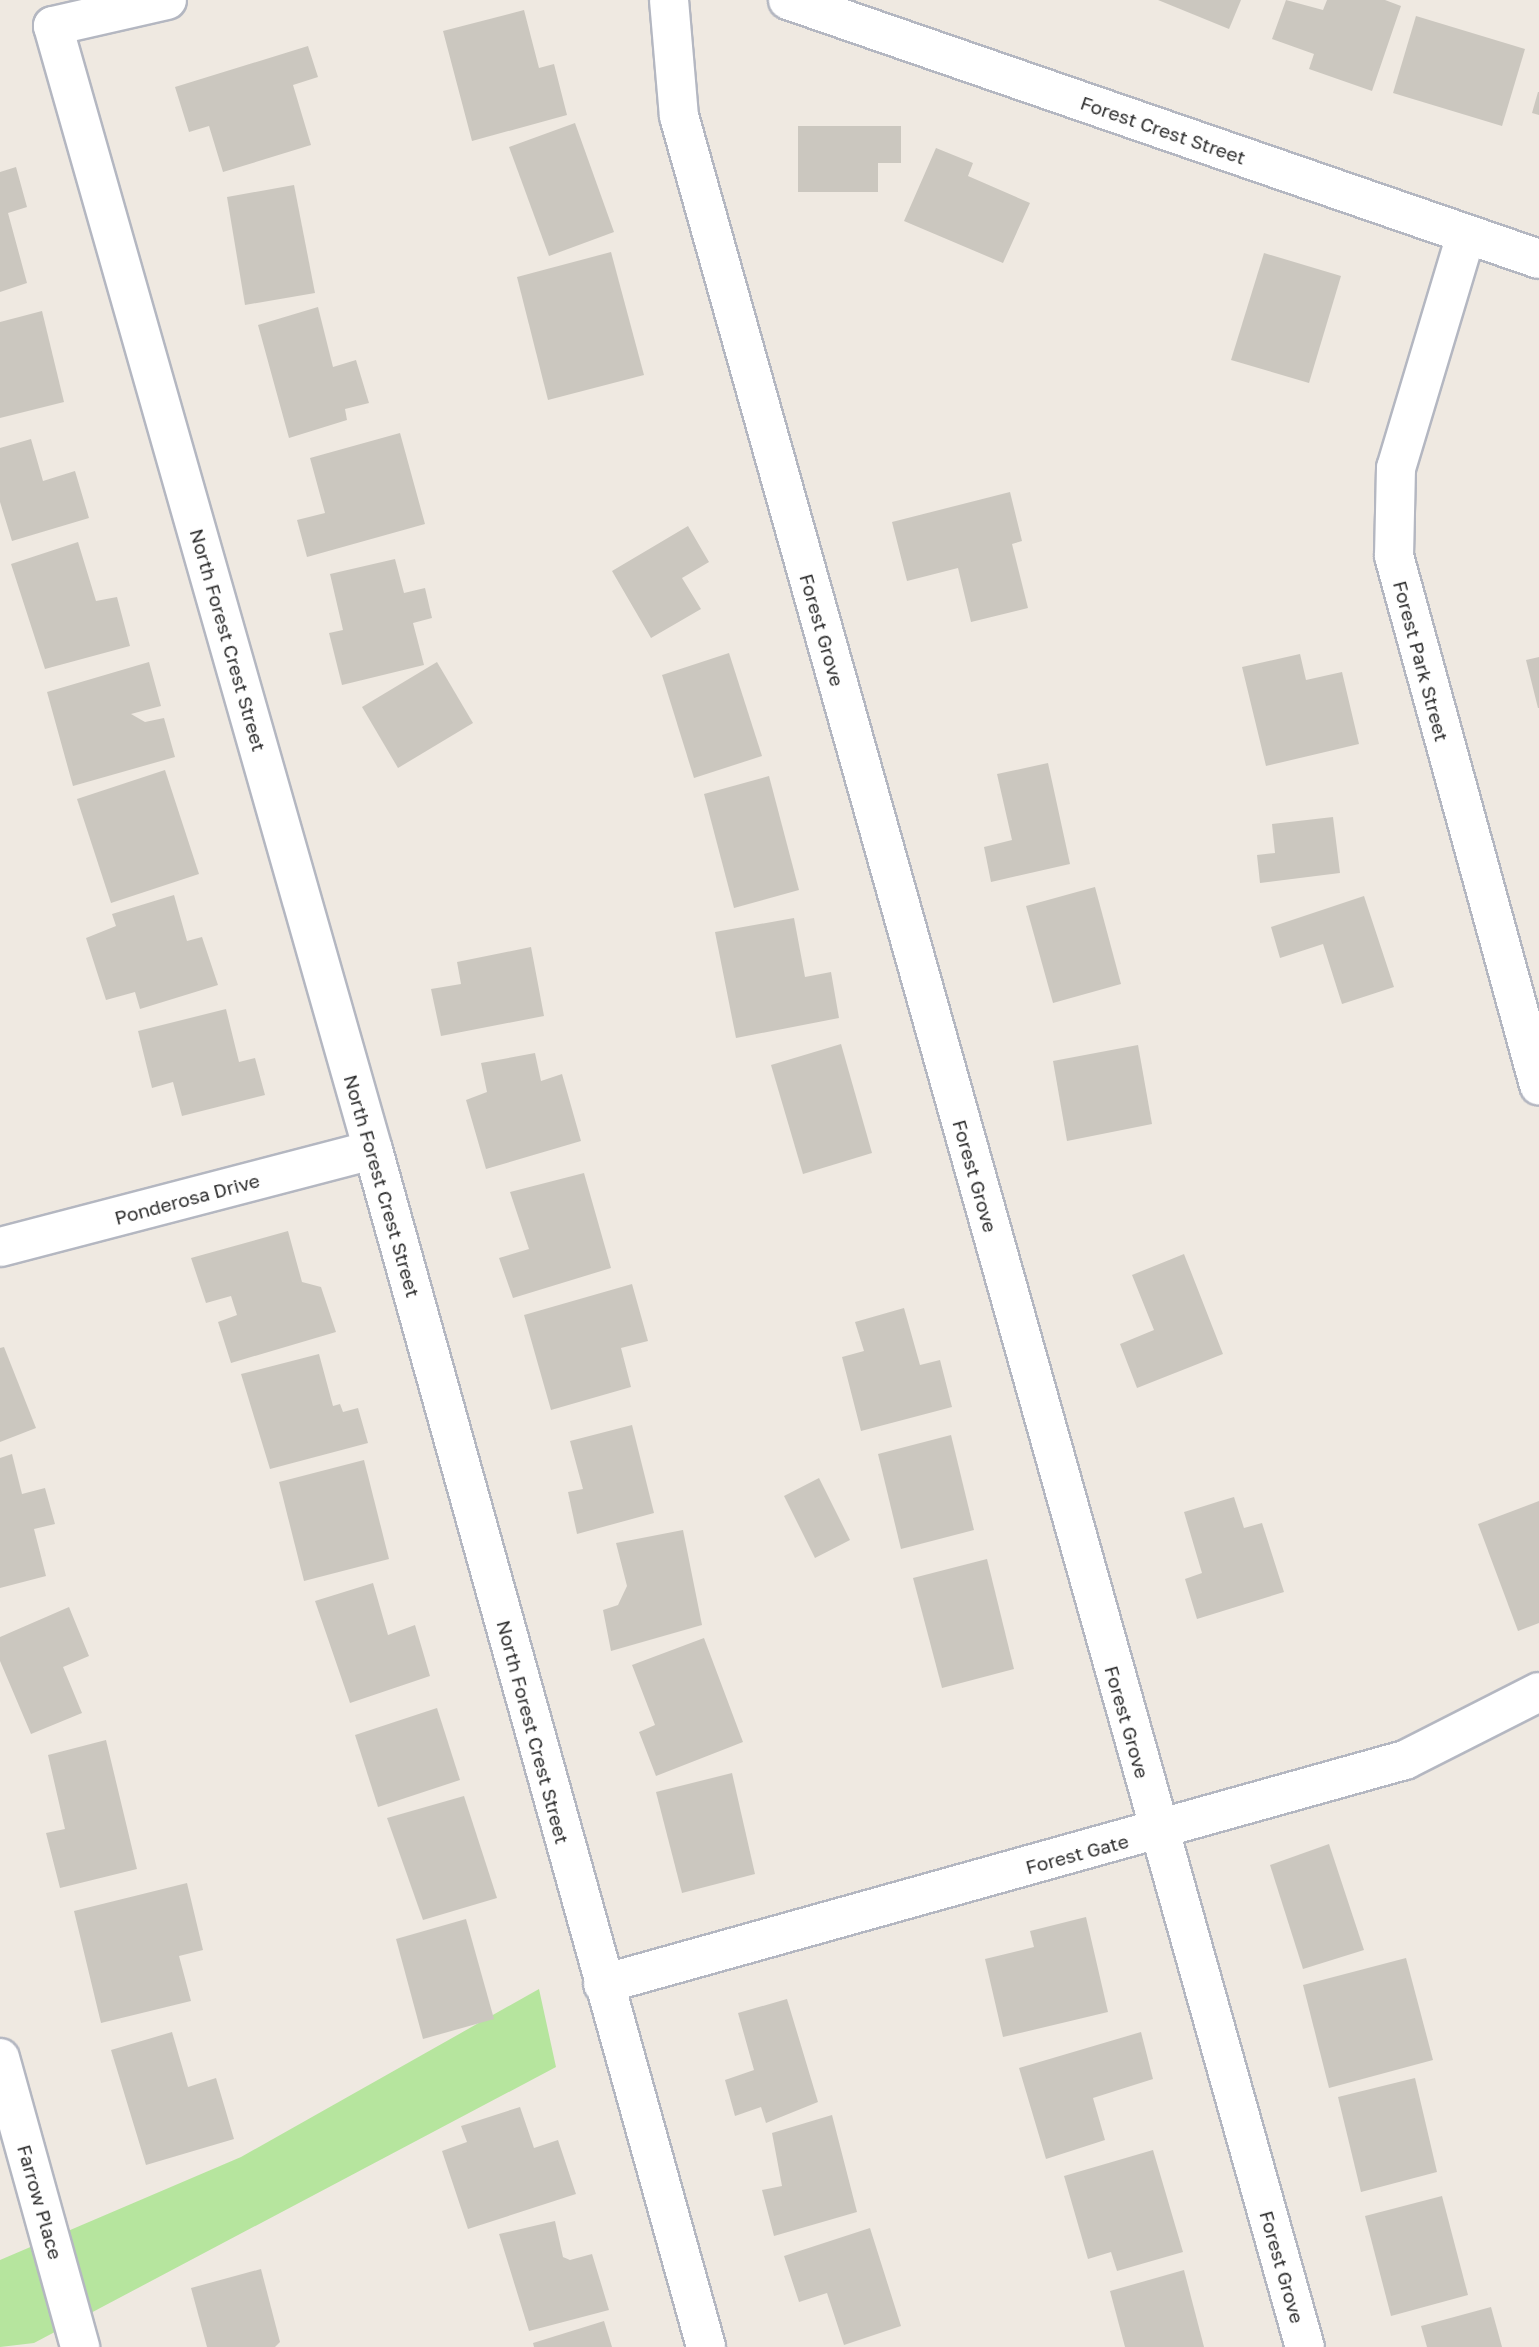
<!DOCTYPE html>
<html>
<head>
<meta charset="utf-8">
<style>
  body { margin:0 }
  #map { position:relative; width:1539px; height:2347px; overflow:hidden; background:#efe9e1; font-family:"Golos Text",sans-serif }
  div>[style] { position:absolute }
  [style*='--x'] { left:calc(var(--x)*1px); top:calc(var(--y)*1px); width:calc(var(--w)*1px); rotate:calc(var(--a)*1deg) }
  .green>* { inset:0; background:#b6e59e }
  .building>* { inset:0; background:#cbc7bf }
  .roads { filter:drop-shadow(2px 0 #b4b7c1) drop-shadow(-2px 0 #b4b7c1) drop-shadow(0 2px #b4b7c1) drop-shadow(0 -2px #b4b7c1) }
  .minor>* { height:38px; margin:-19px; padding:0 19px; transform-origin:19px; border-radius:19px; background:#fff }
  span { translate:-50% -50%; white-space:nowrap; text-align:center; line-height:1.15; -webkit-text-stroke:5px #fff; paint-order:stroke }
  .street-label { font-size:19px; color:#2e2e2e }
</style>
</head>
<body>
<div id="map">
  <div class="green">
    <div style="clip-path:polygon(539px 1989px,556px 2067px,34px 2343px,0 2347px,0 2260px,241px 2157px)"></div>
  </div>
  <div class="building">
    <div style="clip-path:polygon(1158px 0,1241px 0,1229px 29px)"></div>
    <div style="clip-path:polygon(1286px 0,1323px 10px,1327px 0,1385px 0,1401px 6px,1372px 91px,1309px 69px,1314px 54px,1272px 39px)"></div>
    <div style="clip-path:polygon(524px 10px,539px 68px,554px 64px,567px 115px,472px 141px,443px 31px)"></div>
    <div style="clip-path:polygon(1416px 16px,1525px 49px,1502px 126px,1393px 93px)"></div>
    <div style="clip-path:polygon(308px 46px,318px 77px,293px 85px,311px 145px,223px 172px,209px 126px,189px 132px,175px 87px)"></div>
    <div style="clip-path:polygon(1538px 92px,1539px 92px,1539px 115px,1532px 113px)"></div>
    <div style="clip-path:polygon(575px 123px,614px 232px,549px 256px,509px 147px)"></div>
    <div style="clip-path:polygon(798px 126px,901px 126px,901px 163px,878px 163px,878px 192px,798px 192px)"></div>
    <div style="clip-path:polygon(936px 148px,973px 163px,968px 176px,1030px 203px,1003px 263px,904px 221px)"></div>
    <div style="clip-path:polygon(16px 167px,27px 207px,8px 213px,27px 283px,0 292px,0 172px)"></div>
    <div style="clip-path:polygon(294px 185px,315px 293px,245px 305px,227px 197px)"></div>
    <div style="clip-path:polygon(611px 252px,644px 375px,548px 400px,517px 277px)"></div>
    <div style="clip-path:polygon(1264px 253px,1341px 276px,1309px 383px,1231px 360px)"></div>
    <div style="clip-path:polygon(318px 307px,333px 367px,356px 360px,369px 403px,345px 409px,347px 420px,289px 438px,258px 325px)"></div>
    <div style="clip-path:polygon(42px 311px,64px 402px,0 418px,0 322px)"></div>
    <div style="clip-path:polygon(400px 433px,425px 524px,307px 557px,297px 520px,325px 513px,310px 458px)"></div>
    <div style="clip-path:polygon(31px 439px,43px 481px,75px 471px,89px 518px,12px 541px,0 502px,0 448px)"></div>
    <div style="clip-path:polygon(1010px 492px,1022px 541px,1012px 544px,1028px 608px,971px 622px,958px 568px,907px 581px,892px 522px)"></div>
    <div style="clip-path:polygon(688px 526px,709px 562px,682px 578px,701px 609px,651px 638px,612px 571px)"></div>
    <div style="clip-path:polygon(78px 542px,96px 601px,117px 597px,130px 646px,45px 669px,11px 564px)"></div>
    <div style="clip-path:polygon(395px 559px,404px 593px,425px 588px,432px 618px,413px 623px,424px 665px,342px 685px,329px 633px,343px 630px,330px 574px)"></div>
    <div style="clip-path:polygon(729px 653px,762px 756px,694px 778px,662px 675px)"></div>
    <div style="clip-path:polygon(1300px 654px,1306px 680px,1342px 672px,1359px 744px,1266px 766px,1242px 667px)"></div>
    <div style="clip-path:polygon(1539px 657px,1539px 708px,1538px 708px,1526px 660px)"></div>
    <div style="clip-path:polygon(149px 662px,161px 706px,131px 714px,145px 722px,164px 718px,175px 757px,73px 786px,47px 692px)"></div>
    <div style="clip-path:polygon(437px 662px,473px 723px,398px 768px,362px 707px)"></div>
    <div style="clip-path:polygon(1048px 763px,1070px 864px,991px 882px,984px 847px,1012px 840px,997px 774px)"></div>
    <div style="clip-path:polygon(165px 770px,199px 874px,111px 903px,77px 799px)"></div>
    <div style="clip-path:polygon(769px 776px,799px 890px,734px 908px,704px 794px)"></div>
    <div style="clip-path:polygon(1333px 817px,1340px 873px,1260px 883px,1257px 855px,1275px 853px,1272px 824px)"></div>
    <div style="clip-path:polygon(1095px 887px,1121px 984px,1053px 1003px,1026px 906px)"></div>
    <div style="clip-path:polygon(174px 895px,187px 941px,202px 937px,218px 985px,140px 1009px,135px 992px,106px 1000px,86px 938px,116px 926px,112px 914px)"></div>
    <div style="clip-path:polygon(1364px 896px,1394px 987px,1342px 1004px,1323px 944px,1280px 958px,1271px 927px)"></div>
    <div style="clip-path:polygon(794px 918px,805px 977px,831px 972px,839px 1018px,736px 1038px,715px 932px)"></div>
    <div style="clip-path:polygon(531px 947px,544px 1016px,441px 1036px,431px 989px,461px 984px,457px 962px)"></div>
    <div style="clip-path:polygon(226px 1009px,239px 1062px,255px 1058px,265px 1095px,182px 1116px,173px 1082px,152px 1088px,138px 1031px)"></div>
    <div style="clip-path:polygon(841px 1044px,872px 1153px,803px 1174px,771px 1065px)"></div>
    <div style="clip-path:polygon(1138px 1045px,1152px 1124px,1067px 1141px,1053px 1061px)"></div>
    <div style="clip-path:polygon(535px 1053px,541px 1081px,562px 1074px,581px 1141px,486px 1169px,466px 1100px,487px 1092px,481px 1063px)"></div>
    <div style="clip-path:polygon(584px 1173px,611px 1268px,513px 1298px,499px 1258px,529px 1249px,510px 1192px)"></div>
    <div style="clip-path:polygon(288px 1231px,302px 1282px,321px 1287px,336px 1332px,231px 1363px,218px 1322px,237px 1315px,231px 1296px,206px 1303px,191px 1258px)"></div>
    <div style="clip-path:polygon(1184px 1254px,1223px 1354px,1137px 1388px,1120px 1344px,1154px 1330px,1132px 1275px)"></div>
    <div style="clip-path:polygon(632px 1284px,648px 1341px,621px 1348px,631px 1387px,551px 1410px,524px 1315px)"></div>
    <div style="clip-path:polygon(904px 1308px,920px 1365px,940px 1360px,952px 1407px,861px 1431px,842px 1357px,864px 1351px,855px 1322px)"></div>
    <div style="clip-path:polygon(4px 1347px,36px 1428px,0 1442px,0 1348px)"></div>
    <div style="clip-path:polygon(319px 1354px,333px 1406px,340px 1404px,343px 1412px,358px 1408px,368px 1443px,270px 1469px,241px 1374px)"></div>
    <div style="clip-path:polygon(632px 1425px,654px 1513px,577px 1534px,568px 1492px,583px 1489px,570px 1441px)"></div>
    <div style="clip-path:polygon(951px 1435px,974px 1530px,901px 1549px,878px 1454px)"></div>
    <div style="clip-path:polygon(12px 1454px,22px 1494px,45px 1488px,55px 1524px,34px 1529px,46px 1576px,0 1588px,0 1458px)"></div>
    <div style="clip-path:polygon(364px 1460px,389px 1559px,304px 1581px,279px 1482px)"></div>
    <div style="clip-path:polygon(819px 1478px,850px 1540px,815px 1558px,784px 1496px)"></div>
    <div style="clip-path:polygon(1234px 1497px,1244px 1528px,1262px 1523px,1284px 1592px,1197px 1619px,1185px 1579px,1202px 1573px,1184px 1512px)"></div>
    <div style="clip-path:polygon(1539px 1501px,1539px 1623px,1518px 1631px,1478px 1524px)"></div>
    <div style="clip-path:polygon(683px 1530px,702px 1625px,611px 1651px,603px 1610px,618px 1605px,627px 1586px,616px 1543px)"></div>
    <div style="clip-path:polygon(987px 1559px,1014px 1669px,942px 1688px,913px 1578px)"></div>
    <div style="clip-path:polygon(373px 1583px,388px 1635px,415px 1625px,430px 1676px,350px 1703px,315px 1601px)"></div>
    <div style="clip-path:polygon(69px 1607px,89px 1656px,63px 1667px,82px 1713px,31px 1734px,0 1661px,0 1637px)"></div>
    <div style="clip-path:polygon(704px 1638px,743px 1742px,656px 1776px,639px 1732px,655px 1725px,632px 1665px)"></div>
    <div style="clip-path:polygon(437px 1708px,460px 1780px,378px 1807px,355px 1735px)"></div>
    <div style="clip-path:polygon(106px 1740px,137px 1869px,60px 1888px,46px 1833px,65px 1829px,48px 1755px)"></div>
    <div style="clip-path:polygon(732px 1773px,755px 1874px,682px 1893px,656px 1792px)"></div>
    <div style="clip-path:polygon(464px 1796px,497px 1898px,423px 1920px,387px 1818px)"></div>
    <div style="clip-path:polygon(1329px 1844px,1364px 1950px,1303px 1969px,1270px 1865px)"></div>
    <div style="clip-path:polygon(187px 1883px,203px 1950px,179px 1956px,191px 2001px,101px 2023px,74px 1911px)"></div>
    <div style="clip-path:polygon(1086px 1917px,1108px 2012px,1003px 2037px,985px 1959px,1034px 1947px,1030px 1931px)"></div>
    <div style="clip-path:polygon(466px 1919px,494px 2019px,423px 2039px,396px 1939px)"></div>
    <div style="clip-path:polygon(1406px 1958px,1433px 2060px,1329px 2088px,1303px 1985px)"></div>
    <div style="clip-path:polygon(787px 1999px,818px 2102px,766px 2123px,761px 2107px,735px 2116px,725px 2080px,754px 2070px,738px 2013px)"></div>
    <div style="clip-path:polygon(172px 2032px,188px 2087px,216px 2078px,234px 2139px,146px 2165px,111px 2050px)"></div>
    <div style="clip-path:polygon(1141px 2032px,1153px 2079px,1093px 2098px,1105px 2140px,1046px 2159px,1019px 2068px)"></div>
    <div style="clip-path:polygon(1415px 2078px,1437px 2172px,1361px 2192px,1338px 2097px)"></div>
    <div style="clip-path:polygon(520px 2107px,534px 2148px,558px 2140px,576px 2194px,468px 2229px,442px 2151px,467px 2142px,461px 2126px)"></div>
    <div style="clip-path:polygon(832px 2115px,857px 2212px,774px 2236px,762px 2190px,782px 2186px,772px 2133px)"></div>
    <div style="clip-path:polygon(1153px 2150px,1183px 2252px,1117px 2271px,1111px 2252px,1088px 2259px,1064px 2176px)"></div>
    <div style="clip-path:polygon(1442px 2196px,1468px 2295px,1391px 2316px,1365px 2216px)"></div>
    <div style="clip-path:polygon(555px 2221px,563px 2257px,570px 2260px,592px 2254px,609px 2310px,529px 2331px,499px 2234px)"></div>
    <div style="clip-path:polygon(870px 2228px,901px 2326px,844px 2345px,827px 2293px,799px 2302px,784px 2256px)"></div>
    <div style="clip-path:polygon(261px 2269px,280px 2342px,275px 2347px,207px 2347px,191px 2288px)"></div>
    <div style="clip-path:polygon(1184px 2270px,1204px 2347px,1125px 2347px,1110px 2291px)"></div>
    <div style="clip-path:polygon(1491px 2307px,1502px 2347px,1427px 2347px,1421px 2326px)"></div>
    <div style="clip-path:polygon(604px 2321px,612px 2347px,534px 2347px,533px 2343px)"></div>
  </div>
  <div class="roads">
    <div class="minor">
      <div style="--x:167;--y:0;--w:117;--a:167.2"></div>
      <div style="--x:53;--y:26;--w:1169;--a:74.11"></div>
      <div style="--x:373;--y:1150;--w:1242;--a:74.45"></div>
      <div style="--x:669;--y:0;--w:116;--a:85.1"></div>
      <div style="--x:679;--y:116;--w:2317;--a:74.33"></div>
      <div style="--x:788;--y:0;--w:794;--a:19.03"></div>
      <div style="--x:1466;--y:235;--w:243;--a:106.7"></div>
      <div style="--x:1396;--y:468;--w:88;--a:91.3"></div>
      <div style="--x:1394;--y:556;--w:549;--a:74.67"></div>
      <div style="--x:0;--y:1247;--w:385;--a:-14.6"></div>
      <div style="--x:603;--y:1984;--w:833;--a:-15.61"></div>
      <div style="--x:1405;--y:1760;--w:150;--a:-26.9"></div>
      <div style="--x:0;--y:2058;--w:300;--a:74.5"></div>
    </div>
  </div>
  <div class="street-label">
    <span style="left:1163px;top:130px;rotate:19deg">Forest Crest Street</span>
    <span style="left:822px;top:630px;rotate:74deg">Forest Grove</span>
    <span style="left:228px;top:640px;rotate:74deg">North Forest Crest Street</span>
    <span style="left:1421px;top:661px;rotate:75deg">Forest Park Street</span>
    <span style="left:975px;top:1176px;rotate:74deg">Forest Grove</span>
    <span style="left:382px;top:1186px;rotate:74deg">North Forest Crest Street</span>
    <span style="left:187px;top:1199px;rotate:-15deg">Ponderosa Drive</span>
    <span style="left:1127px;top:1722px;rotate:74deg">Forest Grove</span>
    <span style="left:533px;top:1732px;rotate:75deg">North Forest Crest Street</span>
    <span style="left:1077px;top:1854px;rotate:-15deg">Forest Gate</span>
    <span style="left:40px;top:2202px;rotate:74deg">Farrow Place</span>
    <span style="left:1282px;top:2267px;rotate:74deg">Forest Grove</span>
  </div>
</div>
</body>
</html>
